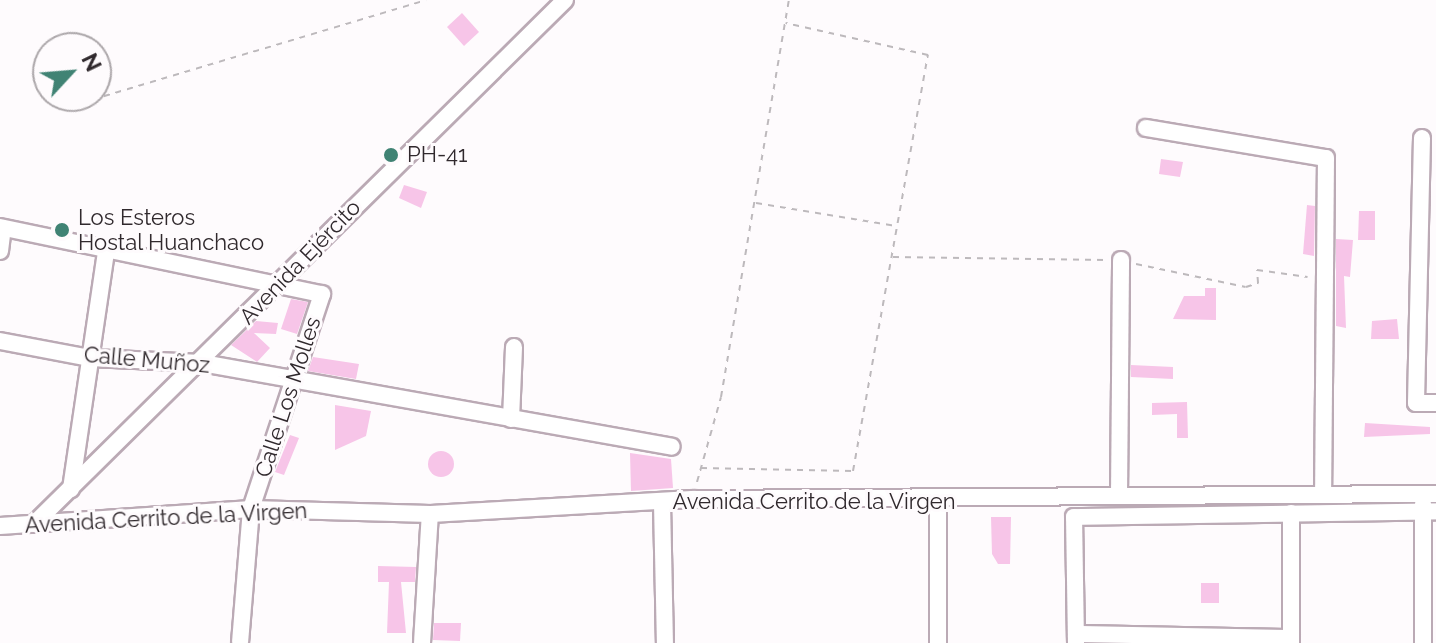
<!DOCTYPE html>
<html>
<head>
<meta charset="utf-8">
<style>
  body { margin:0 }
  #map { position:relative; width:1436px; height:643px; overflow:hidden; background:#fefbfd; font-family:Raleway,sans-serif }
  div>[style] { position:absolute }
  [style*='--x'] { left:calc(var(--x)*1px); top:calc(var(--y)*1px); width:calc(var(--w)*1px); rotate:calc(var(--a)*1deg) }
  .building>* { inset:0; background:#f7c5e8 }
  .round { border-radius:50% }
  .path>* { height:2px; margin-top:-1px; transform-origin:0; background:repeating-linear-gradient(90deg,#bdb9bc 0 6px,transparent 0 12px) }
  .roads { filter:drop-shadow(2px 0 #bbaab5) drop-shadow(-2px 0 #bbaab5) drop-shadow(0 2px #bbaab5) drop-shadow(0 -2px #bbaab5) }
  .minor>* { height:16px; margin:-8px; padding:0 8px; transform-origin:8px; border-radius:8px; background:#fff }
  .dots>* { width:22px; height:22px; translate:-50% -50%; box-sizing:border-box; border:4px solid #fefbfd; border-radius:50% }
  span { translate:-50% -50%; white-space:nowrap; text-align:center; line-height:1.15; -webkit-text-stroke:6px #fefbfd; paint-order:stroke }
  .poi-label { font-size:22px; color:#30292d }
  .left { translate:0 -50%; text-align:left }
  .street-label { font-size:22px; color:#30292d }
  .north { position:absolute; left:32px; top:32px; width:80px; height:80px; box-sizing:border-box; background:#fefbfd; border:2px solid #aca7aa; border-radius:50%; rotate:64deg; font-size:22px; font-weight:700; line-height:32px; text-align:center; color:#30292d }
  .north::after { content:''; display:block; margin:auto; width:28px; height:36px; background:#408374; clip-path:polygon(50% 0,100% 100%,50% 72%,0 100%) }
</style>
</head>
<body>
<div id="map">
  <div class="building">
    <div style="clip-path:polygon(462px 13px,479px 32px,464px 46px,447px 27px)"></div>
    <div style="clip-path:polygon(1161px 159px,1183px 162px,1180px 177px,1159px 174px)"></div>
    <div style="clip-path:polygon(404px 185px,427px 192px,421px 208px,399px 198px)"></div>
    <div style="clip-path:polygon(1307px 205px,1315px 206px,1314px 256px,1303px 254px)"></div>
    <div style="clip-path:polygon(1359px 211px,1375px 211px,1375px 240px,1358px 240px)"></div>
    <div style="clip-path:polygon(1336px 239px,1353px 240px,1350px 277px,1344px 276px,1346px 328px,1336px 326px)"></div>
    <div style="clip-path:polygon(1205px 288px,1216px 288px,1216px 320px,1173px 319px,1184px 296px,1205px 296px)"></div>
    <div style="clip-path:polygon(291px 299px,308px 302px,297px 334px,281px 329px)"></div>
    <div style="clip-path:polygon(1397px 319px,1399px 339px,1371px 339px,1372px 321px)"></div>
    <div style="clip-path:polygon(256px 321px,278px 323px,276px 334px,254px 333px,270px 348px,257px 362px,231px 345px)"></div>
    <div style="clip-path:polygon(313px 357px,359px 364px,356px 379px,308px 371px)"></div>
    <div style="clip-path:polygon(1131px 365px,1173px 367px,1173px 379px,1131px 377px)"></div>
    <div style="clip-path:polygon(1187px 402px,1188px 438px,1177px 438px,1177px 414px,1152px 415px,1152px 403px)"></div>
    <div style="clip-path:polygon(335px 405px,371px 411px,366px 436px,335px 450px)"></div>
    <div style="clip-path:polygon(1365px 423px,1430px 427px,1430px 434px,1364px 437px)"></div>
    <div style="clip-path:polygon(290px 435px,299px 438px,284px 475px,275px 472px)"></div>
    <div class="round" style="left:428px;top:451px;width:26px;height:26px"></div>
    <div style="clip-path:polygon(630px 453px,671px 459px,673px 488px,631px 491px)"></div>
    <div style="clip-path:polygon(991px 517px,1011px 517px,1010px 564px,998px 564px,992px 554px)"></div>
    <div style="clip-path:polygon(378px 566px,416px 567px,415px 582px,401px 582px,406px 633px,387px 633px,389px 582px,378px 582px)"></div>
    <div style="clip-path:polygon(1201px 583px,1219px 583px,1219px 603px,1201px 603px)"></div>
    <div style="clip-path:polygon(434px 623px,461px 623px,460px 641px,433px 640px)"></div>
  </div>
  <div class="path">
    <div style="--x:81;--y:103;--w:360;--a:-16.6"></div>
    <div style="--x:756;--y:203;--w:142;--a:9.3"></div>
    <div style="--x:893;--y:257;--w:213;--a:0.8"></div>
    <div style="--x:1136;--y:264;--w:112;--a:11.8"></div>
    <div style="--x:1246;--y:287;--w:13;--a:-18"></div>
    <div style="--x:1258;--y:283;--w:13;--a:-94"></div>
    <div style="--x:1257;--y:270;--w:51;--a:7.8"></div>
    <div style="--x:701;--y:468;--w:152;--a:1.1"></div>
    <div style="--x:853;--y:471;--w:423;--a:-79.8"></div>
    <div style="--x:928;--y:55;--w:146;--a:-167.3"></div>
    <div style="--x:697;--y:482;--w:88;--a:-74.2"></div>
    <div style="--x:721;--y:397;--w:403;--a:-80.3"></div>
  </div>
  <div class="roads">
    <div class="minor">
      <div style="--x:1146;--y:128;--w:182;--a:9.5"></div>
      <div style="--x:1326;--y:158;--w:335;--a:90.5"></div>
      <div style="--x:1422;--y:138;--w:265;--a:91.3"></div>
      <div style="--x:1416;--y:403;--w:20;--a:0"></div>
      <div style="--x:0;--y:227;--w:329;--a:11.8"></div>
      <div style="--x:322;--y:294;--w:226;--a:108.3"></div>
      <div style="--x:251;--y:509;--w:133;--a:94.7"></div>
      <div style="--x:0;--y:251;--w:23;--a:-83"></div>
      <div style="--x:0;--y:341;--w:92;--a:10.7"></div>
      <div style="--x:90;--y:358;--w:112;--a:2.6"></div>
      <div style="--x:202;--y:363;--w:477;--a:10.1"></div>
      <div style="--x:511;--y:419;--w:72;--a:-87.6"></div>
      <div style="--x:71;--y:489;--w:241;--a:-81.6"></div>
      <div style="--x:1119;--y:495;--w:235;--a:-89.5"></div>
      <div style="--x:938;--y:502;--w:141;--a:90"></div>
      <div style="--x:662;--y:503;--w:140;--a:88.8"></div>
      <div style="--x:1291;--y:513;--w:130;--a:90"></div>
      <div style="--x:34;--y:524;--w:746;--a:-44.62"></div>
      <div style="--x:0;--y:526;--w:252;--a:-3.9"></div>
      <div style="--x:251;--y:509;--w:179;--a:1.6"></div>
      <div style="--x:430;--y:514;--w:263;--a:-3.3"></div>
      <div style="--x:693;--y:499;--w:743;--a:-0.39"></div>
      <div style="--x:1076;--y:634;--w:215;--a:1.1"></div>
      <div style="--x:422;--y:643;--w:129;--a:-86.5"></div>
      <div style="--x:1076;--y:643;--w:126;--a:-90.9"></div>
      <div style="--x:1074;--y:517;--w:362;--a:-0.9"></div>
      <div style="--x:1423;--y:643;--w:139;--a:-90"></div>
    </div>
  </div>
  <div class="dots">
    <div style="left:391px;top:155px;background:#408374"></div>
    <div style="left:62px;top:230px;background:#408374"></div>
  </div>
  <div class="poi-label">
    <span class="left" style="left:407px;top:155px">PH-41</span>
    <span class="left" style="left:78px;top:230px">Los Esteros<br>Hostal Huanchaco</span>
  </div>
  <div class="street-label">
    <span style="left:300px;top:262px;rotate:-46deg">Avenida Ejército</span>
    <span style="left:147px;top:360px;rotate:5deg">Calle Muñoz</span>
    <span style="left:288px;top:397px;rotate:-72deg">Calle Los Molles</span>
    <span style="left:814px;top:502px">Avenida Cerrito de la Virgen</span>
    <span style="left:166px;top:518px;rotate:-3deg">Avenida Cerrito de la Virgen</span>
  </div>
  <div class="north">N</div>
</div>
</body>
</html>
